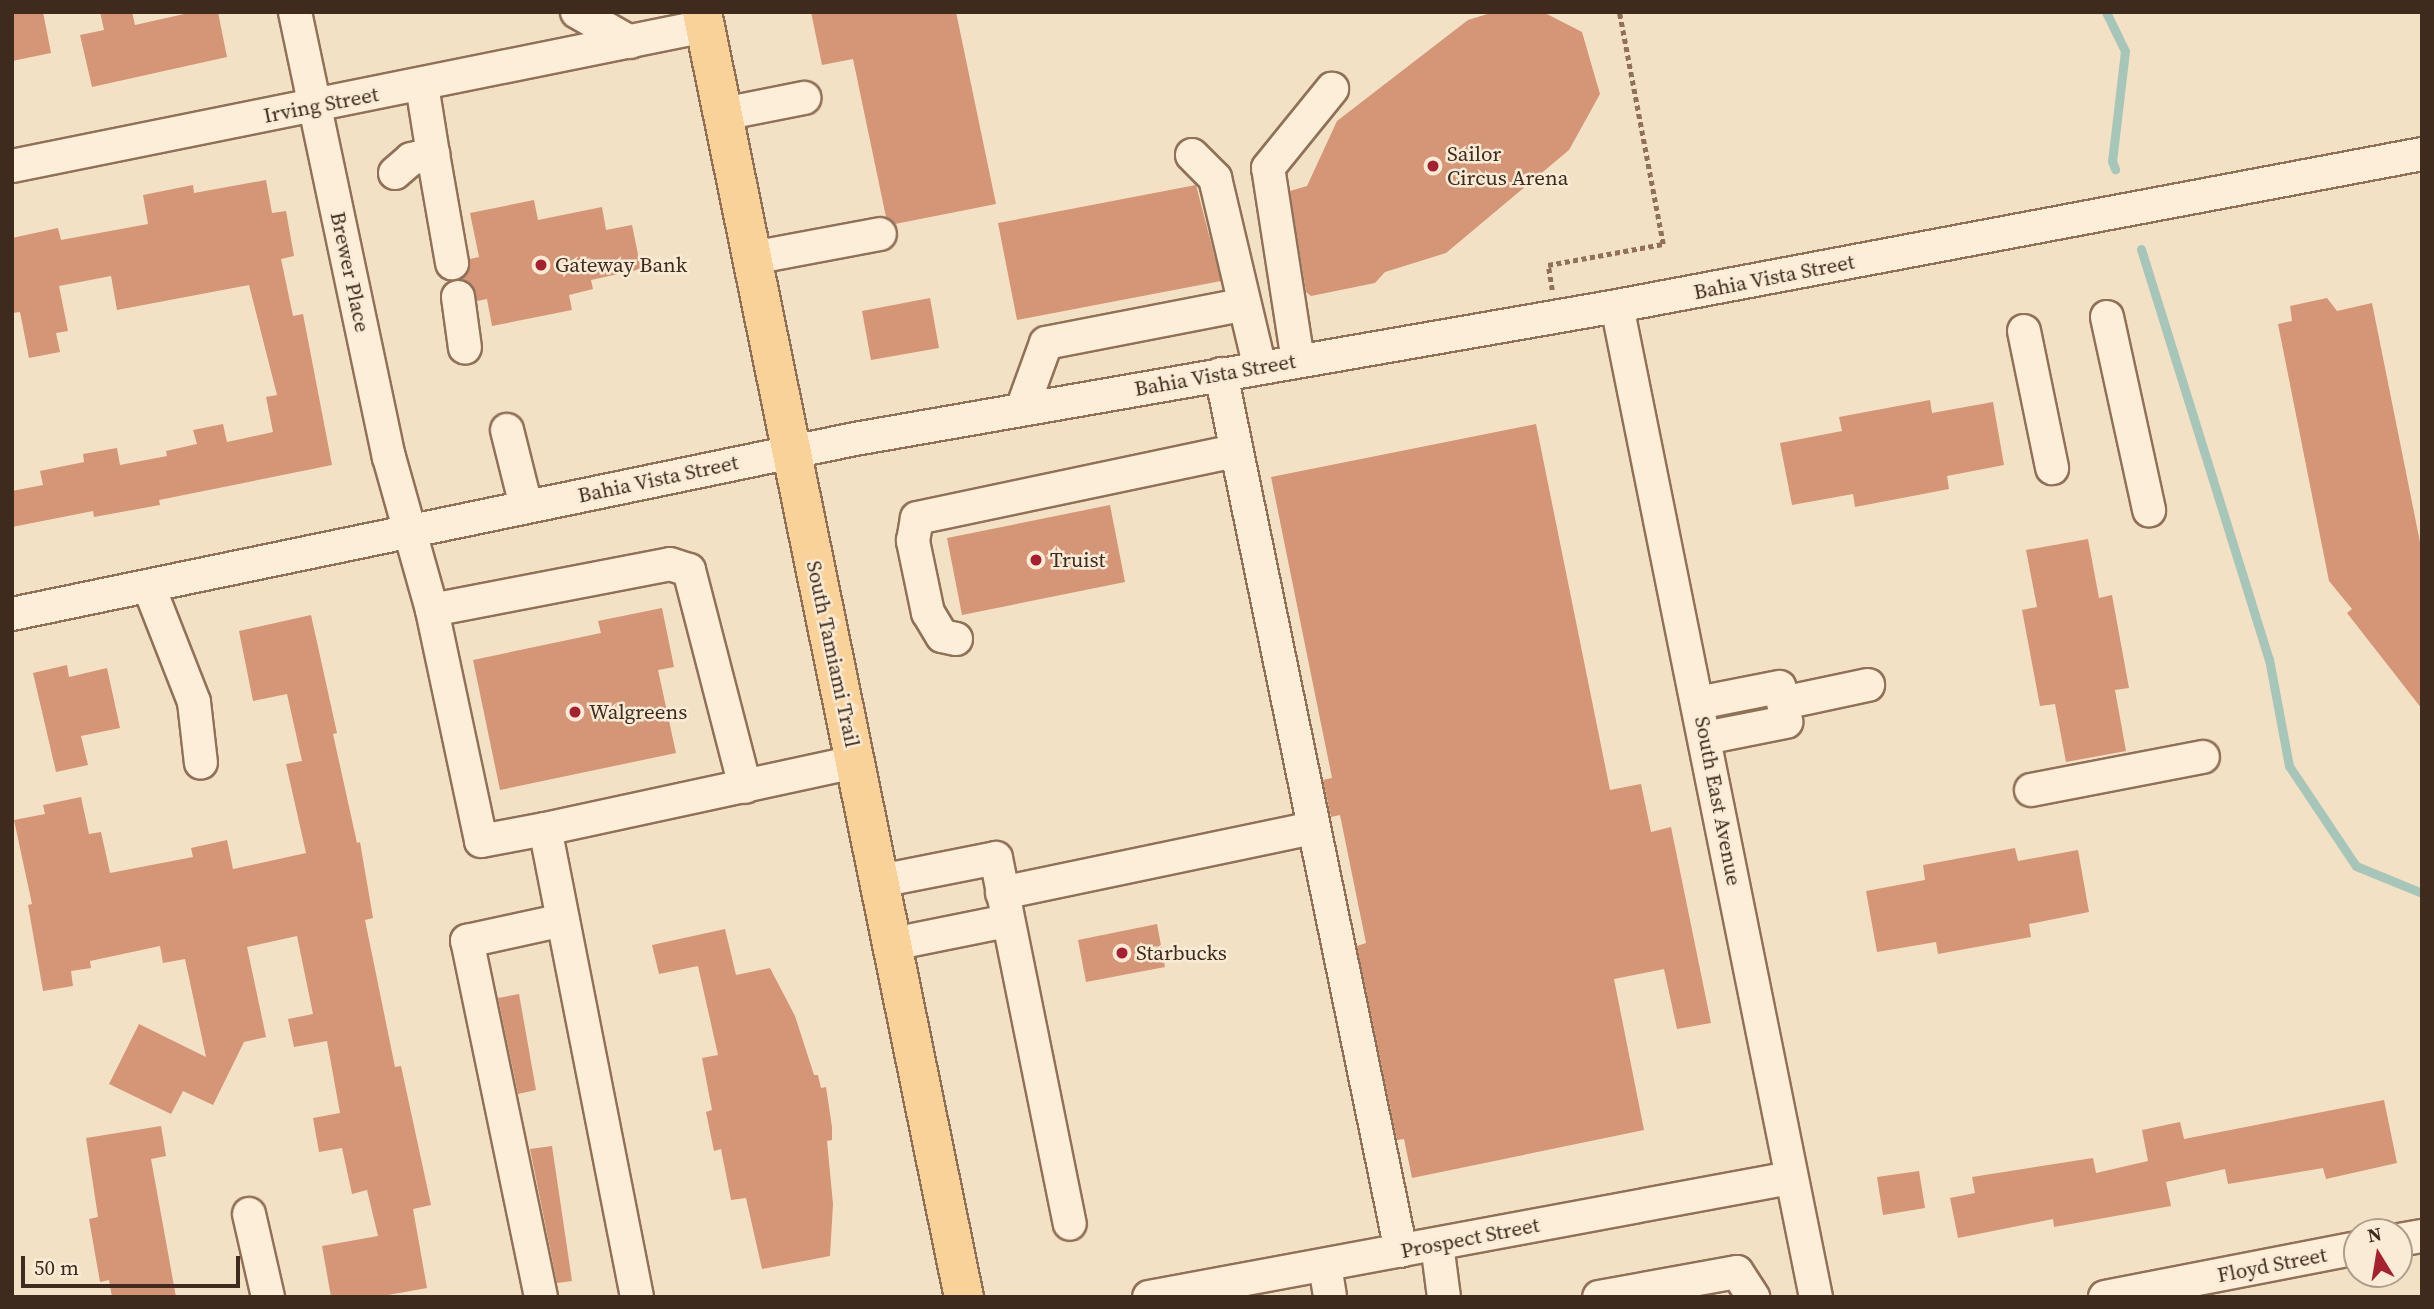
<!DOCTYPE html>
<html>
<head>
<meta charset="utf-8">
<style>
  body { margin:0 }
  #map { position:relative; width:2434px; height:1309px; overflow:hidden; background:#f3e1c5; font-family:"Source Serif 4",serif }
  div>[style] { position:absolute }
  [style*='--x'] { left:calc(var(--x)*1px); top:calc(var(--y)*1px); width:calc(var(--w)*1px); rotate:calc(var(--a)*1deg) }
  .stream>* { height:9px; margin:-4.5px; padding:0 4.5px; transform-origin:4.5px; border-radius:4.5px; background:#a7c6ba }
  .building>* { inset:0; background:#d59577 }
  .path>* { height:4.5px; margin-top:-2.25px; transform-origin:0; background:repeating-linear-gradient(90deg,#907158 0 5px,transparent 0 8.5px) }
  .roads { filter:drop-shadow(2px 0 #907158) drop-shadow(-2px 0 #907158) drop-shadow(0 2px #907158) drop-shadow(0 -2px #907158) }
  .minor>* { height:32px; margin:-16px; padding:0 16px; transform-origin:16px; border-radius:16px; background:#fceed9 }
  .major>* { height:38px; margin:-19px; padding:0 19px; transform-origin:19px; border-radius:19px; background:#f9d299 }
  .dots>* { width:19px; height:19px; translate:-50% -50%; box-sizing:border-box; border:4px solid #f9ebd5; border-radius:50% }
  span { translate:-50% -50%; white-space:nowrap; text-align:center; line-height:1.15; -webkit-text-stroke:5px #f9ebd5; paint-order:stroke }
  .street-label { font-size:21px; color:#3f2b1e }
  .poi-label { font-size:21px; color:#3f2b1e }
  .left { translate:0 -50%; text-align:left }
  .frame { position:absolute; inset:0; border:14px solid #3f2b1e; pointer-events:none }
  .north { position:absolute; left:2343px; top:1218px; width:70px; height:70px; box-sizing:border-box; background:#f9ebd5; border:2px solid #af9e8c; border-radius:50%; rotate:349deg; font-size:19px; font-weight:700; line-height:28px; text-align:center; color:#3f2b1e }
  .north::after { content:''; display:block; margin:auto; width:24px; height:32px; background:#a6212f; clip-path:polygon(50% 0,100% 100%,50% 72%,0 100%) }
  .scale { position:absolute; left:21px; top:1256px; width:219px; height:32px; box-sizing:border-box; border:4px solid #3f2b1e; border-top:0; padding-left:9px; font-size:21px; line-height:24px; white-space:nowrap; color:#3f2b1e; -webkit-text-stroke:5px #f9ebd5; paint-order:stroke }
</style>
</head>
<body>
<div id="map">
  <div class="stream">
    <div style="--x:2106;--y:12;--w:43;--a:64"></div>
    <div style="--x:2125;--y:51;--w:111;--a:96.7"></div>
    <div style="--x:2112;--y:161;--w:9;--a:69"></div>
    <div style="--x:2141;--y:249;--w:430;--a:72.7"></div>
    <div style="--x:2269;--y:659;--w:109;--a:79.4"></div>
    <div style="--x:2289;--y:766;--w:120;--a:56.2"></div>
    <div style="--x:2356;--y:866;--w:71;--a:22.2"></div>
  </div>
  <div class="building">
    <div style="clip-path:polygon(12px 12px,43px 12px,51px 53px,12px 61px)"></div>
    <div style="clip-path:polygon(100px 12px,132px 12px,135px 25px,193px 12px,218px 12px,227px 57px,92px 87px,80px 35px,104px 30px)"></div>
    <div style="clip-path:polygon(811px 12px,956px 12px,996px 204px,895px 224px,886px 217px,853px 59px,822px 65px)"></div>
    <div style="clip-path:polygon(1494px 12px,1543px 12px,1582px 32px,1600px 94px,1569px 150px,1446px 253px,1385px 272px,1375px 283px,1311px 296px,1306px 292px,1290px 191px,1307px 186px,1337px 121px,1468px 20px)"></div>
    <div style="clip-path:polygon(266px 180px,272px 213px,286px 211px,294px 256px,281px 259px,293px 316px,303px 314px,332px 465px,159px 500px,160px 505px,94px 517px,93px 511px,12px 527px,12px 491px,43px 485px,40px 471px,84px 462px,83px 454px,117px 448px,120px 465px,167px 456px,166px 451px,197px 444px,193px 430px,223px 424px,227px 442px,273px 432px,266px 397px,277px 395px,249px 285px,117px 310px,111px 276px,59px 286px,68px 331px,56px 333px,60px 352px,29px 358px,20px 312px,12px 313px,12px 238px,58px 228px,61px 240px,148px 224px,143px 195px,193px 185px,194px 193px)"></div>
    <div style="clip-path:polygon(1196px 185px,1221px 281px,1017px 320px,998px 223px)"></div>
    <div style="clip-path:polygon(534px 200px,538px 220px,602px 207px,606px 230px,632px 225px,641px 269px,591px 280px,593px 289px,569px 295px,572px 310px,492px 326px,487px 299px,477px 301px,472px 285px,459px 279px,469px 270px,470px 259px,479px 257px,470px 213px)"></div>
    <div style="clip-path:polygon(930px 298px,939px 348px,871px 360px,862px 311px)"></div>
    <div style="clip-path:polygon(2327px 298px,2337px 311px,2372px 303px,2422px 552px,2422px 709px,2347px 613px,2352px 609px,2329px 581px,2278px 324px,2292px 321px,2290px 306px)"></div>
    <div style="clip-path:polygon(1930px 400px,1932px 413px,1993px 402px,2004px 465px,1947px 476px,1949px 489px,1855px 507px,1853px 494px,1792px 505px,1780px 443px,1842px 431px,1839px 417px)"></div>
    <div style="clip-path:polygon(1536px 424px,1610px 790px,1641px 784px,1651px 832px,1671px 827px,1711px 1023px,1677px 1029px,1664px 969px,1614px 979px,1644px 1130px,1412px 1178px,1404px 1139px,1397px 1140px,1357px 946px,1366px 943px,1340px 815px,1331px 817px,1323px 780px,1332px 778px,1271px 477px)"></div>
    <div style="clip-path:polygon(1110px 505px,1125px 582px,962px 615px,947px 538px)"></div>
    <div style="clip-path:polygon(2088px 539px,2099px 598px,2112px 595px,2129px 688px,2115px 690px,2126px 751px,2066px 762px,2055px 704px,2040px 706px,2022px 610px,2037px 607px,2026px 550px)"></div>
    <div style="clip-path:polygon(662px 608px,674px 667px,658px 670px,676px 753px,500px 790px,473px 660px,601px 633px,598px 621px)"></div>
    <div style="clip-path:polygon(311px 615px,337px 733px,333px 734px,357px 843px,360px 842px,373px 918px,365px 920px,395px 1067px,401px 1066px,431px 1205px,413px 1209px,427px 1288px,377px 1297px,331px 1297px,322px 1246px,378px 1236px,367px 1190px,352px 1194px,342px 1148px,319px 1152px,313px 1118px,340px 1113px,327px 1041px,294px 1047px,288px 1019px,313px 1014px,297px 936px,247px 947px,266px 1037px,244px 1042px,213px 1105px,183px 1091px,171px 1114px,109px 1084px,139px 1024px,206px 1057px,185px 959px,163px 963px,160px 946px,90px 961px,91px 968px,71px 971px,73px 986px,43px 991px,28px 905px,32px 904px,14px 820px,45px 814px,43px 805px,81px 797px,89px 834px,101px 832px,110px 873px,193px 857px,191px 848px,227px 840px,233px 869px,306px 853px,286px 764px,302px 761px,287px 694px,253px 701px,239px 631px)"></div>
    <div style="clip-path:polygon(67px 665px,69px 677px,107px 668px,120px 728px,81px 736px,88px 765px,56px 772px,33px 673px)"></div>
    <div style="clip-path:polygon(2015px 848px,2018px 861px,2078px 850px,2089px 912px,2029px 924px,2031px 937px,1938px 954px,1936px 942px,1877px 952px,1866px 891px,1925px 880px,1923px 865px)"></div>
    <div style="clip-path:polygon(1157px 924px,1165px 967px,1086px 982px,1078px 940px)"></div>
    <div style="clip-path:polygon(725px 929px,736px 975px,770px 968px,795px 1016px,814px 1075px,818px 1075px,821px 1088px,826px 1087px,832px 1127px,832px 1140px,827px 1141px,833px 1204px,830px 1256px,762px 1269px,746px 1198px,731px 1200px,721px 1149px,714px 1151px,706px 1112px,712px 1110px,702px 1058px,718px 1055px,698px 966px,659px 974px,652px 945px)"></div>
    <div style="clip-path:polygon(519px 994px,536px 1090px,518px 1094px,498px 998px)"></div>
    <div style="clip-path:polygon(2384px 1100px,2397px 1163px,2326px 1179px,2323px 1168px,2228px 1184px,2225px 1169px,2166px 1182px,2171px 1206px,2054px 1227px,2053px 1219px,1958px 1238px,1950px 1198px,1975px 1193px,1972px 1177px,2093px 1158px,2096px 1173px,2148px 1161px,2142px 1130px,2180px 1122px,2184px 1139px)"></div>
    <div style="clip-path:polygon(161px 1126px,166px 1156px,151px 1159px,176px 1297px,112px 1297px,109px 1280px,100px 1282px,89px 1219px,98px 1217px,86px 1138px)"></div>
    <div style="clip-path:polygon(552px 1146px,572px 1281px,557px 1283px,530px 1149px)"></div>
    <div style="clip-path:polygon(1919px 1171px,1925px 1208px,1883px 1215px,1877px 1177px)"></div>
  </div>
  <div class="path">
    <div style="--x:1552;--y:290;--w:25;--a:-99"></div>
    <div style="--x:1548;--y:265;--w:117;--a:-10.3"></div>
    <div style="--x:1663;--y:244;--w:236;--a:-100.7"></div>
  </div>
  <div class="roads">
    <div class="minor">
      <div style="--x:295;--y:12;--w:455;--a:78.1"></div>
      <div style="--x:389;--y:457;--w:159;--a:74.3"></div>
      <div style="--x:432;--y:610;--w:242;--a:-10.9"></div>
      <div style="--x:670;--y:564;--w:20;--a:18"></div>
      <div style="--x:689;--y:570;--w:224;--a:75.5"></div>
      <div style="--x:577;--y:12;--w:61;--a:29.5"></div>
      <div style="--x:723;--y:114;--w:83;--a:-11.2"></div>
      <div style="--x:433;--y:154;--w:111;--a:80.1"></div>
      <div style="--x:1192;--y:155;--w:33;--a:45"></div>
      <div style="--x:1215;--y:178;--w:195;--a:76.7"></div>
      <div style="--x:12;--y:166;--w:707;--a:-11.42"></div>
      <div style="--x:395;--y:173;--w:21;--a:-41"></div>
      <div style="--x:411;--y:159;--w:23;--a:-13"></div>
      <div style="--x:433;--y:154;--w:70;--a:-99.1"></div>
      <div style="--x:752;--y:258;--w:130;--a:-10.6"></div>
      <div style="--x:458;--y:297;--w:51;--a:82.2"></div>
      <div style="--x:1617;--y:306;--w:1011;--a:78.65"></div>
      <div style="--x:2107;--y:317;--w:198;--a:77.7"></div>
      <div style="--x:2024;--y:331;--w:140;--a:78.4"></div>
      <div style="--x:1298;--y:361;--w:195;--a:-98.8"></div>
      <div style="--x:1268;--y:168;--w:102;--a:-51"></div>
      <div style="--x:1221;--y:374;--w:895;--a:78.4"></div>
      <div style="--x:1022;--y:409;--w:70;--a:-70"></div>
      <div style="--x:1046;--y:343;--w:200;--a:-11"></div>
      <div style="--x:507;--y:430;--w:78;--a:76"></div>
      <div style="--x:149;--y:587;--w:123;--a:68.6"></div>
      <div style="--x:194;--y:702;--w:61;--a:83.5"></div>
      <div style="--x:432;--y:610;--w:236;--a:78"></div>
      <div style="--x:481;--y:841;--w:65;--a:-10.6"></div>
      <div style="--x:12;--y:614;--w:861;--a:-11.73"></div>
      <div style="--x:855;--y:439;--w:774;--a:-9.9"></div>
      <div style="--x:1617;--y:306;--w:819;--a:-10.69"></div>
      <div style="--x:956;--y:639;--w:14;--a:-168"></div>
      <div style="--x:942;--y:636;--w:27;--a:-121"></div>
      <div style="--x:928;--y:613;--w:74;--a:-101.8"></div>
      <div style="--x:913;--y:541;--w:23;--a:-80"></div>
      <div style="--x:917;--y:518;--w:326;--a:-11.9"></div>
      <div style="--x:1698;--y:703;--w:83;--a:-11.2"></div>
      <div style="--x:1783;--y:703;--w:87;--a:-12"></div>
      <div style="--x:1705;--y:738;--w:83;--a:-11.2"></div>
      <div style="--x:2031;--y:790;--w:175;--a:-10.9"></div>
      <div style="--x:880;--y:881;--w:118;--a:-11.2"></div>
      <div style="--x:996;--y:858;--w:373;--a:78.6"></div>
      <div style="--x:1002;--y:893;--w:318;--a:-11.8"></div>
      <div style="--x:893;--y:944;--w:116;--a:-11.4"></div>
      <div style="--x:249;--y:1214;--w:85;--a:77.1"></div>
      <div style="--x:2399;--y:1240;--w:23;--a:-10"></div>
      <div style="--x:1437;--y:1244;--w:53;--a:82.5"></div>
      <div style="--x:1325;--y:1265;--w:32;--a:81"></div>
      <div style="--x:541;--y:1297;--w:364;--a:-101.7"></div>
      <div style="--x:467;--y:941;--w:98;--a:-12.3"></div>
      <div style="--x:637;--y:1297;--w:477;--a:-101.1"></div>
      <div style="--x:545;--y:829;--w:317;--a:-12.2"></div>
      <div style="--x:1149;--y:1297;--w:652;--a:-10.52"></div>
      <div style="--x:1599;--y:1297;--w:140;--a:-10.3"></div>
      <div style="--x:1737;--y:1272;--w:30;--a:57"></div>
      <div style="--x:2105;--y:1297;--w:257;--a:-11"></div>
    </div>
    <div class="major">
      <div style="--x:702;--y:12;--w:1311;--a:78.48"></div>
    </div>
  </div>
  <div class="dots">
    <div style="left:1433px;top:166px;background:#a6212f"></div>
    <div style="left:541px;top:265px;background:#a6212f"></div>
    <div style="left:1036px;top:560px;background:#a6212f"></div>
    <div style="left:575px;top:712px;background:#a6212f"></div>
    <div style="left:1122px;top:953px;background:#a6212f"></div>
  </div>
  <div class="street-label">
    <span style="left:321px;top:105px;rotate:-11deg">Irving Street</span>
    <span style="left:350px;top:272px;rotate:78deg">Brewer Place</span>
    <span style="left:1774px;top:277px;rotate:-11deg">Bahia Vista Street</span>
    <span style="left:1215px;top:375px;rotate:-10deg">Bahia Vista Street</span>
    <span style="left:658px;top:479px;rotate:-12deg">Bahia Vista Street</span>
    <span style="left:833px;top:654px;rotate:78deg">South Tamiami Trail</span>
    <span style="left:1718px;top:801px;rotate:79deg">South East Avenue</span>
    <span style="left:1470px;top:1238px;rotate:-11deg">Prospect Street</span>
    <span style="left:2272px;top:1265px;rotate:-11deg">Floyd Street</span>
  </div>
  <div class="poi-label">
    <span class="left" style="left:1447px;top:166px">Sailor<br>Circus Arena</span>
    <span class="left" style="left:555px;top:265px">Gateway Bank</span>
    <span class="left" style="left:1050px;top:560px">Truist</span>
    <span class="left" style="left:589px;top:712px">Walgreens</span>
    <span class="left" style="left:1136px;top:953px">Starbucks</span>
  </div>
  <div class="frame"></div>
  <div class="north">N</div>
  <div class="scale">50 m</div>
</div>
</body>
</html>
